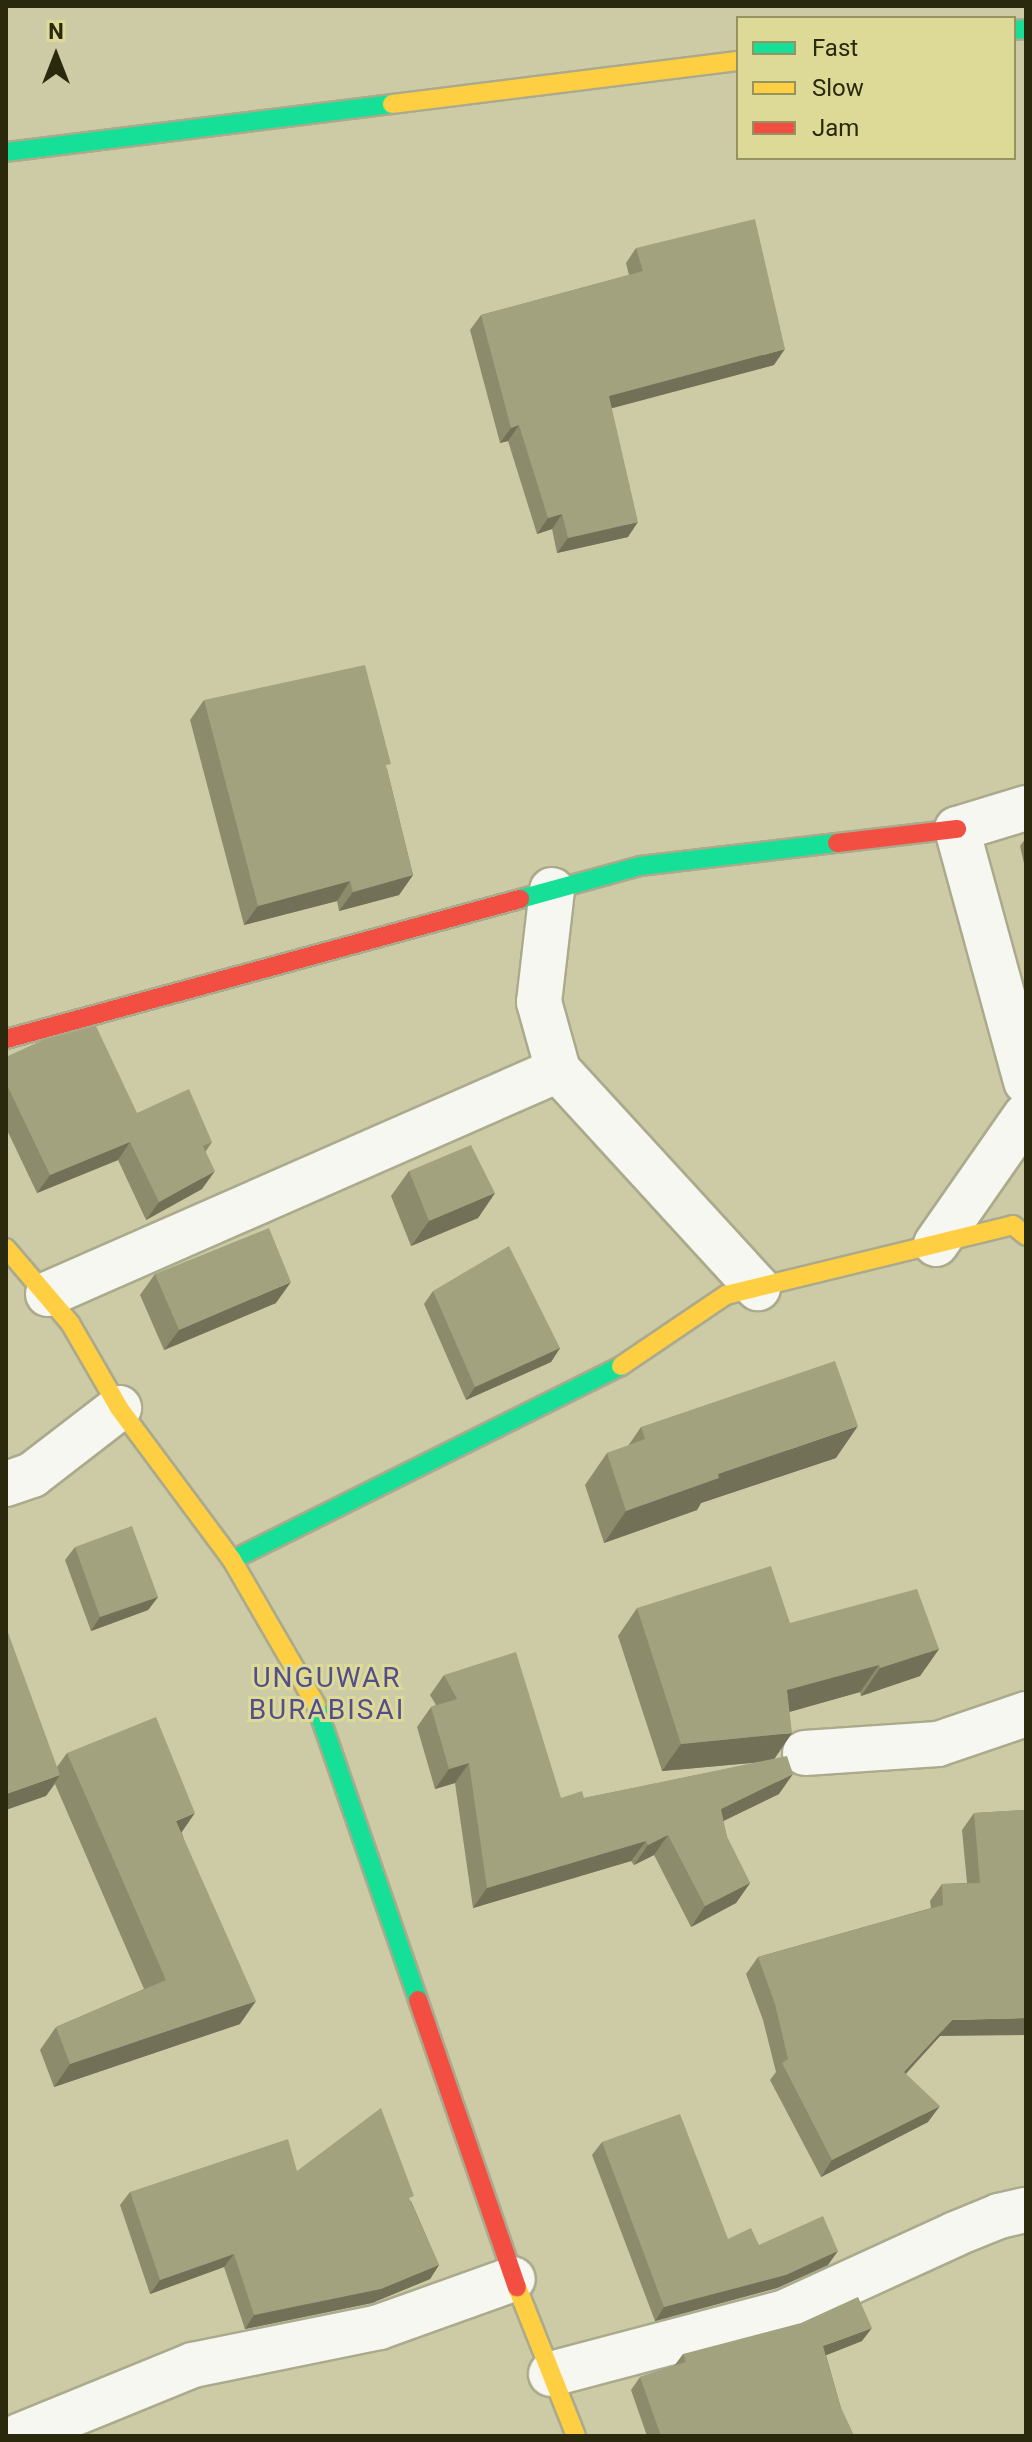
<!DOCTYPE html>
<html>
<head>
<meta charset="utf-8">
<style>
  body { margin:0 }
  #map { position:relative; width:1032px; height:2442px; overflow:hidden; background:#cccba6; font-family:Roboto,sans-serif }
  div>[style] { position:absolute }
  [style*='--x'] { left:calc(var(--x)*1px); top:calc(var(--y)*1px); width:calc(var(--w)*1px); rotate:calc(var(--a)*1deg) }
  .roads { filter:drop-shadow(2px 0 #abaa8c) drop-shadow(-2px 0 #abaa8c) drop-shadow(0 2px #abaa8c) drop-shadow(0 -2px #abaa8c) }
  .street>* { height:44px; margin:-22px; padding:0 22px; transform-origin:22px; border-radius:22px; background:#f7f7f2 }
  .fast>* { height:18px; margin:-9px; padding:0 9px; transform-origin:9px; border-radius:9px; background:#16e098 }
  .slow>* { height:18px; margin:-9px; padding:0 9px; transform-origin:9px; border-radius:9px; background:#ffcf43 }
  .jam>* { height:18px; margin:-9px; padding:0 9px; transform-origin:9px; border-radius:9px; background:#f24e42 }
  .wall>* { inset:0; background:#8c8b6c }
  .shaded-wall>* { inset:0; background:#727158 }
  .building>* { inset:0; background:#a3a27e }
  span { translate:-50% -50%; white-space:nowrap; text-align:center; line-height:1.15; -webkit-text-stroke:6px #dcda96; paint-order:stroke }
  .quarter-label { font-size:28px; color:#544d8c; letter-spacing:2px }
  .frame { position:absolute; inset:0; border:8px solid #2a290d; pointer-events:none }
  .legend { position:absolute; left:736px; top:16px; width:280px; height:144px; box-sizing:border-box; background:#dcda96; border:2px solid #95935f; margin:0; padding:10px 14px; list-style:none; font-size:24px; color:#2a290d }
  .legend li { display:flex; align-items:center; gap:16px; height:40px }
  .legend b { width:40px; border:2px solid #95935f }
  .north { position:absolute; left:16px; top:16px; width:80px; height:80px; -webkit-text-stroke:6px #dcda96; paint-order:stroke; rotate:0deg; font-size:22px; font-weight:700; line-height:32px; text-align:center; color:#2a290d }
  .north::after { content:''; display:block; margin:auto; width:28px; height:36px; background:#2a290d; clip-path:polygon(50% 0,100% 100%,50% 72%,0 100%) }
</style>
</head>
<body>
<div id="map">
  <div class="roads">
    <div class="street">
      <div style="--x:1026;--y:808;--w:72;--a:163.1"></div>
      <div style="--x:957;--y:829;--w:262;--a:74.7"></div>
      <div style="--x:552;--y:890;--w:113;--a:96.6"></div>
      <div style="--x:539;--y:1002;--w:71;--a:74.4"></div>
      <div style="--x:558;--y:1070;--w:296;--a:47.5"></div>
      <div style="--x:936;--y:1244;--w:157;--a:-55.1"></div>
      <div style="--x:48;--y:1294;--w:557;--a:-23.71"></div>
      <div style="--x:6;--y:1484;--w:28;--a:-19"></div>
      <div style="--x:32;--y:1475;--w:110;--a:-37.6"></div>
      <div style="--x:805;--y:1753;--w:133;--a:-3.9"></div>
      <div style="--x:938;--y:1744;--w:93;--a:-18.8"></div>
      <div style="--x:551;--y:2374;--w:242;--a:-14.8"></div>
      <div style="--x:785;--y:2312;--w:187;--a:-24.6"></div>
      <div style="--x:955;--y:2234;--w:48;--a:-22.2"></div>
      <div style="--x:999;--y:2216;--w:28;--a:-13"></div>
      <div style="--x:19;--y:2436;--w:188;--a:-22.2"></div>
      <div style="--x:193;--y:2365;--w:190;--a:-11.5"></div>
      <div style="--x:379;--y:2327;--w:142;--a:-19.7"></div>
    </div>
    <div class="fast">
      <div style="--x:1014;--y:30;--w:12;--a:-5"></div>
      <div style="--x:6;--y:152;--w:389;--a:-7.1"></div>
      <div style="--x:520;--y:899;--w:124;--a:-15.4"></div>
      <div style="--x:640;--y:866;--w:198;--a:-6.7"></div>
      <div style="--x:232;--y:1560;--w:435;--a:-26.5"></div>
      <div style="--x:316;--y:1705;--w:312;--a:70.9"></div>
    </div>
    <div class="slow">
      <div style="--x:392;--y:104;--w:349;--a:-7.1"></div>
      <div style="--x:6;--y:1248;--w:99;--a:49.5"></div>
      <div style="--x:70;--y:1323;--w:98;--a:60"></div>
      <div style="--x:119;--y:1408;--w:189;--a:53.4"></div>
      <div style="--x:232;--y:1560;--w:168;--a:59.9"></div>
      <div style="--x:621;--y:1366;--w:127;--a:-34.1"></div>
      <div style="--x:726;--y:1295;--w:295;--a:-13.7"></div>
      <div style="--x:1013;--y:1225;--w:17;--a:40"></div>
      <div style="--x:517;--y:2287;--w:160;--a:68.4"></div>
    </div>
    <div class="jam">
      <div style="--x:837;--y:843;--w:121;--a:-6.7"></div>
      <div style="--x:6;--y:1039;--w:533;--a:-15.24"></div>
      <div style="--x:418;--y:2000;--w:304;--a:71"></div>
    </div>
  </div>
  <div class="wall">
    <div style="clip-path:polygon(636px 248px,774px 365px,611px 408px,628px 537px,557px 553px,552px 529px,537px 534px,508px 441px,500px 443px,470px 330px,481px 315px,629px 275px,626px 263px)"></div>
    <div style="clip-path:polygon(204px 700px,387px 769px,413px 875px,399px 895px,339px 911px,337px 901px,244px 925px,190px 720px)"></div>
    <div style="clip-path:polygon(1026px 838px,1026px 872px,1020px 846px)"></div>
    <div style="clip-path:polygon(6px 1057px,137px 1113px,212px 1142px,206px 1151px,202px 1189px,146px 1220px,118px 1160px,37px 1193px,6px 1128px)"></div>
    <div style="clip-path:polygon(409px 1171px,495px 1193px,478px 1218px,411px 1246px,391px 1196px)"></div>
    <div style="clip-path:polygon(155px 1274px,276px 1303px,164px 1350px,140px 1295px)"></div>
    <div style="clip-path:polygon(433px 1291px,560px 1348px,551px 1362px,466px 1400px,424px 1304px)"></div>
    <div style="clip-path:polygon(641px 1427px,836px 1458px,701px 1503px,697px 1510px,604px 1543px,585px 1485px,607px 1453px,628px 1446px)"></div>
    <div style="clip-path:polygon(75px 1547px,158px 1597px,148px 1610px,91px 1631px,65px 1560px)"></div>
    <div style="clip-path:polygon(637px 1608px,790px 1623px,939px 1649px,920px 1676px,861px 1696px,860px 1692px,789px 1712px,774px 1759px,779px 1794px,723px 1821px,727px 1837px,750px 1883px,736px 1903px,691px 1927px,654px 1855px,634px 1865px,631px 1861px,473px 1908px,455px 1783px,435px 1789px,417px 1727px,431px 1707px,436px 1705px,430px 1695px,444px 1675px,561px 1798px,584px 1798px,761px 1762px,662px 1771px,618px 1636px)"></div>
    <div style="clip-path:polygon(67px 1753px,182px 1833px,240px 2024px,54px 2087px,40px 2050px,56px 2027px,144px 1989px,55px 1784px,46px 1796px,57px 1767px)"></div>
    <div style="clip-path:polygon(1024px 1810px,940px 2036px,906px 2074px,928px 2122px,821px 2177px,770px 2080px,776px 2072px,763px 2020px,746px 1974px,758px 1957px,931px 1908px,930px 1901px,942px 1884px,967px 1883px,962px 1830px,974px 1813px)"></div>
    <div style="clip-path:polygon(602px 2142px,728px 2239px,759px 2245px,828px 2265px,777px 2288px,655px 2321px,592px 2155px)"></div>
    <div style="clip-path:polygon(297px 2171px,411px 2201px,439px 2265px,430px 2279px,372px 2303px,245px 2329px,224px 2267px,150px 2294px,120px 2205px,130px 2192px)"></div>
    <div style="clip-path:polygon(862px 2341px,826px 2355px,841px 2408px,853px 2434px,851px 2436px,647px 2436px,631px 2390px,640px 2377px,674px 2366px,683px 2354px)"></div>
  </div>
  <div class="shaded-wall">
    <div style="clip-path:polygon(785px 349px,774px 365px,598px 412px,609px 396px)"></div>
    <div style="clip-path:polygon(519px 425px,508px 441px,500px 443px,511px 428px)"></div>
    <div style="clip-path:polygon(562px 514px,552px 529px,537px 534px,548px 518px)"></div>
    <div style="clip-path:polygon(638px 522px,628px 537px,557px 553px,568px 538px)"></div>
    <div style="clip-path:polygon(413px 875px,399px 895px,339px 911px,353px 892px)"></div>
    <div style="clip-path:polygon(350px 881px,337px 901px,244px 925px,258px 906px)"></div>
    <div style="clip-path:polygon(130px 1142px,118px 1160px,37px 1193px,50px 1175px)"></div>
    <div style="clip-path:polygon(215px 1171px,202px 1189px,146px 1220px,159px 1202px)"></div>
    <div style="clip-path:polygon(495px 1193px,478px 1218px,411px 1246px,429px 1221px)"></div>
    <div style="clip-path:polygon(291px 1282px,276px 1303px,164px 1350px,179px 1330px)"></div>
    <div style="clip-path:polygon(560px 1348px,551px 1362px,466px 1400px,475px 1387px)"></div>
    <div style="clip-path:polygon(858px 1426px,836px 1458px,701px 1503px,697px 1510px,604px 1543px,626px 1511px,718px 1474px)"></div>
    <div style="clip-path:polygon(158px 1597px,148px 1610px,91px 1631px,100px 1617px)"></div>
    <div style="clip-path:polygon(939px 1649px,920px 1676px,861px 1696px,880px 1668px)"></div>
    <div style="clip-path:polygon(879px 1665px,860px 1692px,768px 1718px,787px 1690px)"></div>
    <div style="clip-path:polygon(792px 1733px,773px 1761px,662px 1771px,681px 1744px)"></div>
    <div style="clip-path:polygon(469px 1763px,455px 1783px,435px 1789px,449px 1769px)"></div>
    <div style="clip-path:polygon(793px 1774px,779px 1794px,707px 1829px,721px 1809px)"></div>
    <div style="clip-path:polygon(60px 1775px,46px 1796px,6px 1810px,6px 1794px)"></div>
    <div style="clip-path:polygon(195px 1813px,179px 1836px,176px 1821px)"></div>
    <div style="clip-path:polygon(668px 1835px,654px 1855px,634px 1865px,648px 1845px)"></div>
    <div style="clip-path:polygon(646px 1841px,631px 1861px,473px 1908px,487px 1888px)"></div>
    <div style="clip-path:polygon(750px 1883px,736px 1903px,691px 1927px,705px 1906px)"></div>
    <div style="clip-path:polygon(256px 2001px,240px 2024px,54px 2087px,70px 2064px)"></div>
    <div style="clip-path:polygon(1026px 2018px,1026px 2035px,940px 2036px,892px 2088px,904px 2072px,952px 2020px)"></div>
    <div style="clip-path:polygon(940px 2106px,928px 2122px,821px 2177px,832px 2160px)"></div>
    <div style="clip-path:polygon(838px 2251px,828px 2265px,777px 2288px,655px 2321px,664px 2307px)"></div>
    <div style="clip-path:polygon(234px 2254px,224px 2267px,150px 2294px,160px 2280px)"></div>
    <div style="clip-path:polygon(439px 2265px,430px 2279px,372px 2303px,245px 2329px,254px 2315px)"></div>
    <div style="clip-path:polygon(872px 2328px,862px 2341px,814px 2360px,823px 2346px)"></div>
  </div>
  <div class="building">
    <div style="clip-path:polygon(755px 219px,785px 349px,609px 396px,638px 522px,568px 538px,562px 514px,548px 518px,519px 425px,511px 428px,481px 315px,643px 271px,636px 248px)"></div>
    <div style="clip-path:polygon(365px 665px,391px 764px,386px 765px,413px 875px,353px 892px,350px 881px,258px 906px,204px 700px)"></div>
    <div style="clip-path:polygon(96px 1026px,137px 1113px,189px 1089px,212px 1142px,203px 1146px,215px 1171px,159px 1202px,130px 1142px,50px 1175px,6px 1083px,6px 1057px,43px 1040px)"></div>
    <div style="clip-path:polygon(471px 1145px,495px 1193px,429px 1221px,409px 1171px)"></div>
    <div style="clip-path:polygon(269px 1228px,291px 1282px,179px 1330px,155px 1274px)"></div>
    <div style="clip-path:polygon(509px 1246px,560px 1348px,475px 1387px,433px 1291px)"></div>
    <div style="clip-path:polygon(835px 1361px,858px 1426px,718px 1474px,719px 1478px,626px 1511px,607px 1453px,645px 1439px,641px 1427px)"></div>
    <div style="clip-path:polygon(132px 1526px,158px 1597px,100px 1617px,75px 1547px)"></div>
    <div style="clip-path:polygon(771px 1566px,790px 1623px,917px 1589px,939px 1649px,880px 1668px,879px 1665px,787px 1690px,792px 1733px,681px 1744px,637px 1608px)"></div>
    <div style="clip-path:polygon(6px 1627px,60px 1775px,6px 1794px)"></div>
    <div style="clip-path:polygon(516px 1652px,561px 1798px,582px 1791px,584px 1798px,787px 1756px,793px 1774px,721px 1809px,727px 1837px,750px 1883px,705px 1906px,668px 1835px,648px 1845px,646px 1841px,487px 1888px,469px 1763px,449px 1769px,431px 1707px,457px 1699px,444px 1675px)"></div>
    <div style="clip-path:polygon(156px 1717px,195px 1813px,176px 1821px,256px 2001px,70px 2064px,56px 2027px,166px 1980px,67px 1753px)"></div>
    <div style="clip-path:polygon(1024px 1810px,1026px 1840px,1026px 2018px,952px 2020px,904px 2072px,940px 2106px,832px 2160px,782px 2063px,788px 2059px,775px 2004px,758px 1957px,943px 1905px,942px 1884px,980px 1883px,974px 1813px)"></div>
    <div style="clip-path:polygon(381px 2108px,414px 2196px,409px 2198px,439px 2265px,381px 2289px,254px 2315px,234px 2254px,160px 2280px,130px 2192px,288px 2139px,297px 2171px)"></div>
    <div style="clip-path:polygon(680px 2114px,728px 2239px,751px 2228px,759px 2245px,823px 2216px,838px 2251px,786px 2275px,664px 2307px,602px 2142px)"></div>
    <div style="clip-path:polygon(858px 2297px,872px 2328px,823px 2346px,841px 2408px,853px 2434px,845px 2436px,661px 2436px,640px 2377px,686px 2362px,683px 2354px,801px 2323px)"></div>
  </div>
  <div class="quarter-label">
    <span style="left:327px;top:1694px">UNGUWAR<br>BURABISAI</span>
  </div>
  <div class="frame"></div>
  <ul class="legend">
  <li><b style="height:10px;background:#16e098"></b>Fast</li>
  <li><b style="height:10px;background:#ffcf43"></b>Slow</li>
  <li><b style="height:10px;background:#f24e42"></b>Jam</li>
  </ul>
  <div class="north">N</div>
</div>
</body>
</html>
